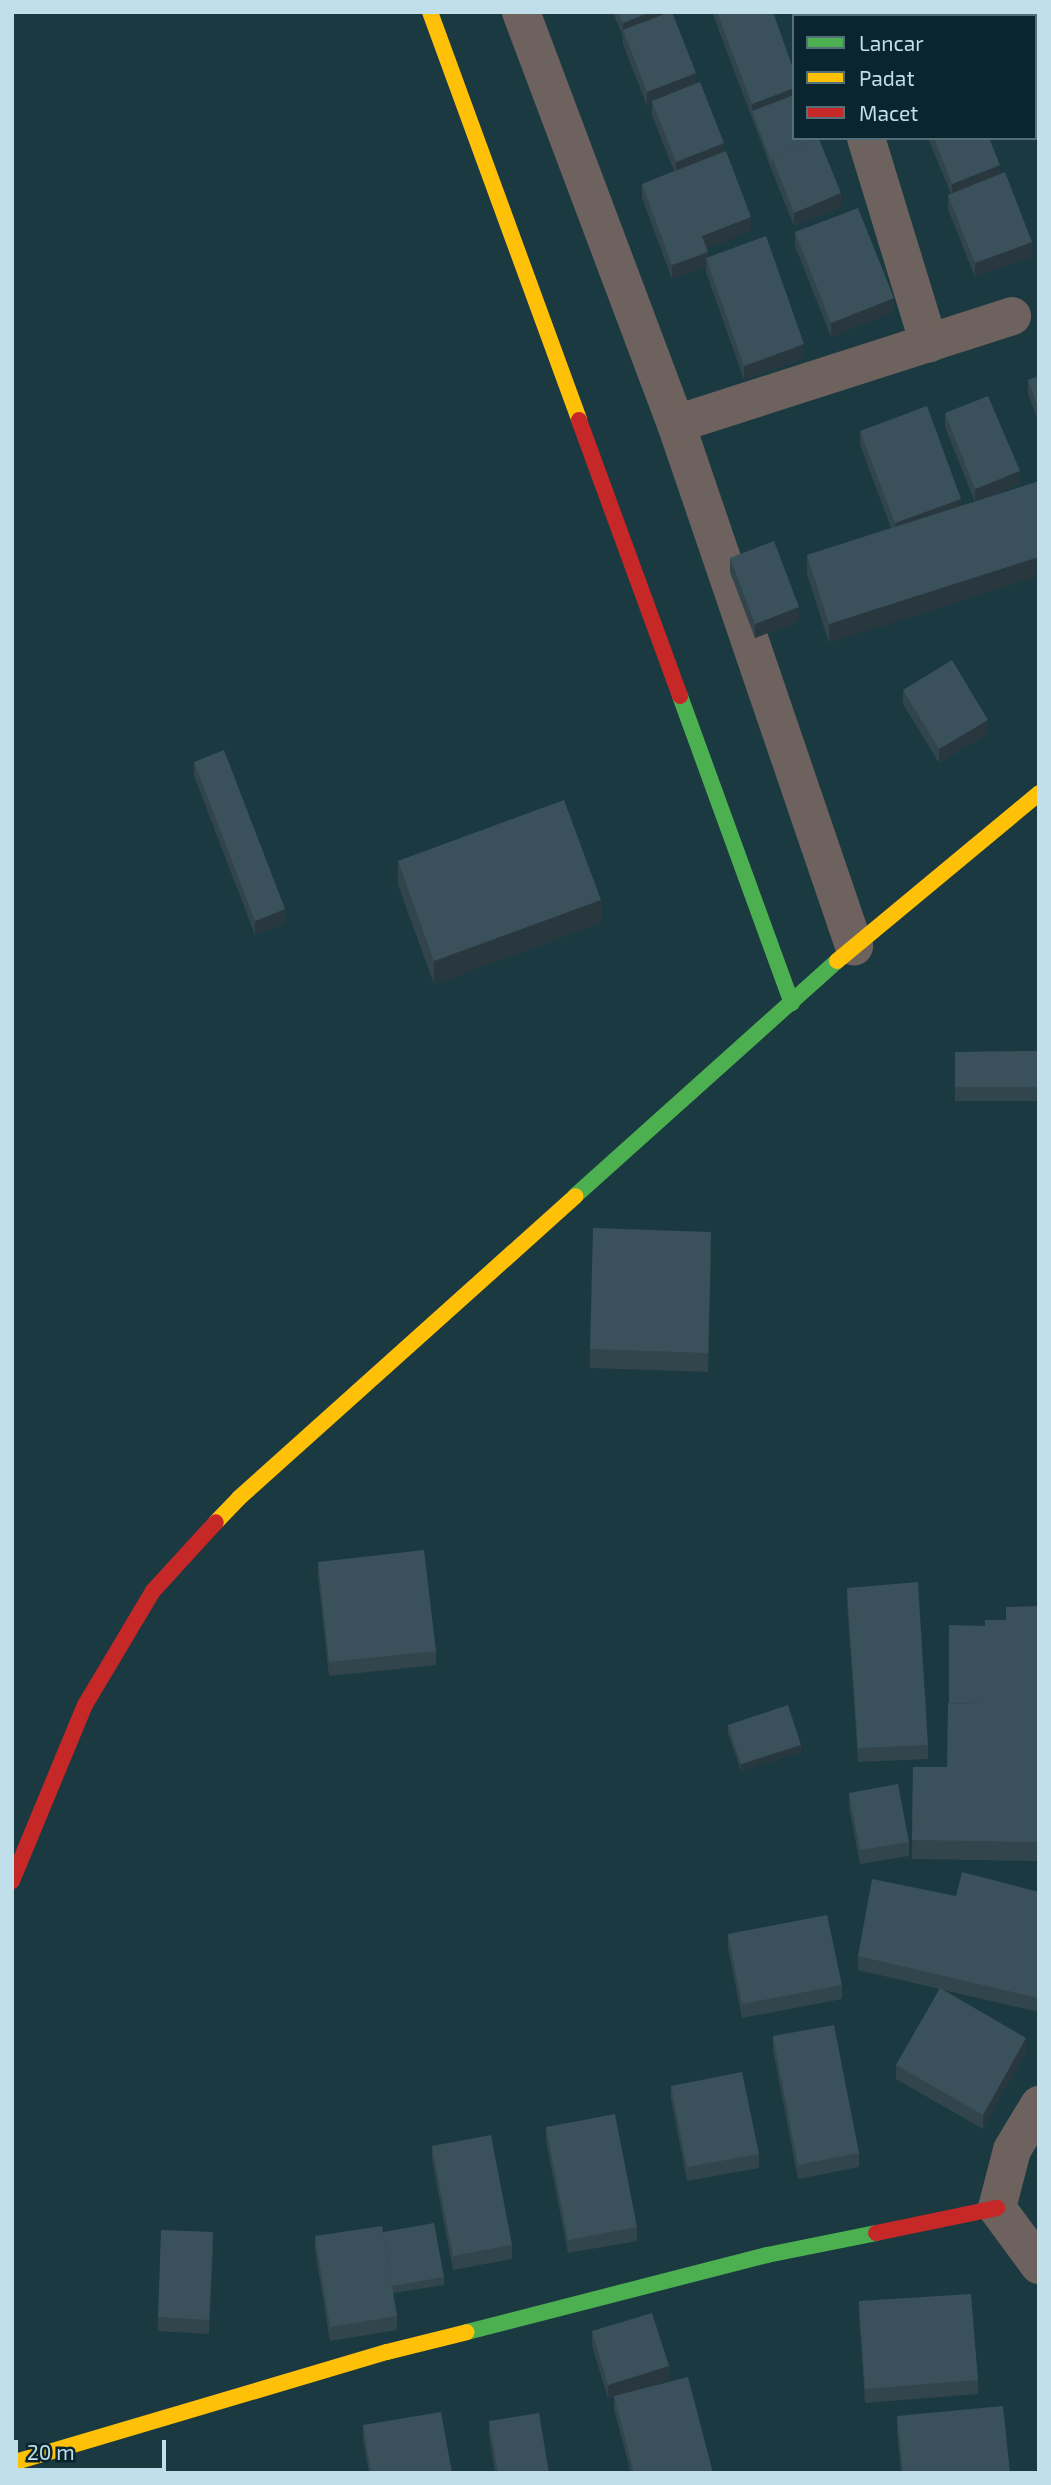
<!DOCTYPE html>
<html>
<head>
<meta charset="utf-8">
<style>
  body { margin:0 }
  #map { position:relative; width:1051px; height:2485px; overflow:hidden; background:#1b3941; font-family:"Exo 2",sans-serif }
  div>[style] { position:absolute }
  [style*='--x'] { left:calc(var(--x)*1px); top:calc(var(--y)*1px); width:calc(var(--w)*1px); rotate:calc(var(--a)*1deg) }
  .lane>* { height:24px; margin:-12px; padding:0 12px; transform-origin:12px; border-radius:12px; background:#6d625d }
  .street>* { height:38px; margin:-19px; padding:0 19px; transform-origin:19px; border-radius:19px; background:#6d625d }
  .fast>* { height:16px; margin:-8px; padding:0 8px; transform-origin:8px; border-radius:8px; background:#4caf50 }
  .slow>* { height:16px; margin:-8px; padding:0 8px; transform-origin:8px; border-radius:8px; background:#ffc107 }
  .jam>* { height:16px; margin:-8px; padding:0 8px; transform-origin:8px; border-radius:8px; background:#c62828 }
  .wall>* { inset:0; background:#32454d }
  .shaded-wall>* { inset:0; background:#29383f }
  .building>* { inset:0; background:#3a505a }
  span { translate:-50% -50%; white-space:nowrap; text-align:center; line-height:1.15; -webkit-text-stroke:7px #0a252e; paint-order:stroke }
  .frame { position:absolute; inset:0; border:14px solid #c0dfeb; pointer-events:none }
  .legend { position:absolute; left:792px; top:14px; width:245px; height:126px; box-sizing:border-box; background:#0a252e; border:2px solid #536f7a; margin:0; padding:9px 12px; list-style:none; font-size:21px; color:#c0dfeb }
  .legend li { display:flex; align-items:center; gap:14px; height:35px }
  .legend b { width:35px; border:2px solid #536f7a }
  .scale { position:absolute; left:14px; top:2440px; width:152px; height:32px; box-sizing:border-box; border:4px solid #c0dfeb; border-top:0; padding-left:9px; font-size:21px; line-height:24px; white-space:nowrap; color:#c0dfeb; -webkit-text-stroke:5px #0a252e; paint-order:stroke }
</style>
</head>
<body>
<div id="map">
  <div class="lane">
    <div style="--x:1035;--y:69;--w:5;--a:-37"></div>
  </div>
  <div class="street">
    <div style="--x:521;--y:12;--w:440;--a:69.4"></div>
    <div style="--x:676;--y:424;--w:552;--a:71.17"></div>
    <div style="--x:820;--y:12;--w:4;--a:76"></div>
    <div style="--x:866;--y:138;--w:215;--a:73"></div>
    <div style="--x:676;--y:424;--w:353;--a:-17.8"></div>
    <div style="--x:1039;--y:2105;--w:52;--a:121"></div>
    <div style="--x:1012;--y:2150;--w:60;--a:104.5"></div>
    <div style="--x:997;--y:2208;--w:71;--a:53.6"></div>
  </div>
  <div class="fast">
    <div style="--x:680;--y:696;--w:327;--a:70"></div>
    <div style="--x:575;--y:1196;--w:352;--a:-41.9"></div>
    <div style="--x:467;--y:2332;--w:310;--a:-14.4"></div>
    <div style="--x:767;--y:2255;--w:111;--a:-11.4"></div>
  </div>
  <div class="slow">
    <div style="--x:430;--y:12;--w:434;--a:69.9"></div>
    <div style="--x:837;--y:961;--w:263;--a:-39.7"></div>
    <div style="--x:216;--y:1522;--w:33;--a:-46"></div>
    <div style="--x:239;--y:1498;--w:452;--a:-41.9"></div>
    <div style="--x:12;--y:2463;--w:391;--a:-16.5"></div>
    <div style="--x:387;--y:2352;--w:82;--a:-14"></div>
  </div>
  <div class="jam">
    <div style="--x:579;--y:420;--w:294;--a:69.9"></div>
    <div style="--x:12;--y:1881;--w:191;--a:-67.5"></div>
    <div style="--x:85;--y:1705;--w:133;--a:-59.2"></div>
    <div style="--x:153;--y:1591;--w:93;--a:-47.6"></div>
    <div style="--x:876;--y:2233;--w:124;--a:-11.7"></div>
  </div>
  <div class="wall">
    <div style="clip-path:polygon(613px 12px,672px 12px,696px 84px,724px 152px,751px 231px,707px 248px,708px 257px,804px 358px,744px 380px,706px 272px,706px 267px,672px 279px,642px 198px,642px 184px,674px 171px,652px 115px,652px 104px,647px 106px,623px 44px,623px 37px)"></div>
    <div style="clip-path:polygon(712px 12px,773px 12px,794px 138px,841px 207px,794px 226px,772px 171px)"></div>
    <div style="clip-path:polygon(878px 12px,940px 12px,941px 16px,880px 16px)"></div>
    <div style="clip-path:polygon(928px 138px,989px 138px,1000px 174px,1032px 256px,975px 277px,948px 209px,948px 195px,951px 194px)"></div>
    <div style="clip-path:polygon(795px 232px,894px 312px,831px 337px,795px 246px)"></div>
    <div style="clip-path:polygon(1039px 376px,1039px 423px,1028px 394px,1028px 380px)"></div>
    <div style="clip-path:polygon(945px 413px,1020px 484px,988px 497px,829px 643px,807px 574px,807px 555px,891px 528px,860px 445px,860px 431px,961px 506px,975px 502px,945px 427px)"></div>
    <div style="clip-path:polygon(730px 558px,799px 621px,755px 638px,730px 572px)"></div>
    <div style="clip-path:polygon(903px 690px,988px 733px,939px 763px,903px 704px)"></div>
    <div style="clip-path:polygon(194px 762px,285px 923px,255px 935px,194px 776px)"></div>
    <div style="clip-path:polygon(398px 861px,601px 923px,434px 984px,398px 885px)"></div>
    <div style="clip-path:polygon(1039px 1051px,1039px 1101px,955px 1101px,955px 1052px)"></div>
    <div style="clip-path:polygon(711px 1251px,708px 1372px,590px 1368px,590px 1349px)"></div>
    <div style="clip-path:polygon(318px 1562px,436px 1651px,436px 1665px,329px 1676px,318px 1576px)"></div>
    <div style="clip-path:polygon(847px 1588px,928px 1745px,928px 1759px,858px 1762px,847px 1602px)"></div>
    <div style="clip-path:polygon(1039px 1606px,1039px 1861px,912px 1859px,913px 1767px,947px 1767px,985px 1626px,1006px 1620px)"></div>
    <div style="clip-path:polygon(728px 1725px,801px 1752px,741px 1771px,728px 1733px)"></div>
    <div style="clip-path:polygon(849px 1793px,909px 1842px,909px 1856px,860px 1864px,849px 1807px)"></div>
    <div style="clip-path:polygon(1039px 1892px,1039px 2012px,943px 1990px,1026px 2052px,983px 2129px,896px 2079px,896px 2065px,940px 1989px,858px 1970px,858px 1956px,956px 1896px)"></div>
    <div style="clip-path:polygon(728px 1934px,842px 1985px,842px 1999px,742px 2018px,728px 1948px)"></div>
    <div style="clip-path:polygon(773px 2036px,859px 2153px,859px 2167px,798px 2179px,773px 2050px)"></div>
    <div style="clip-path:polygon(671px 2086px,759px 2154px,759px 2168px,687px 2181px,671px 2099px)"></div>
    <div style="clip-path:polygon(546px 2127px,637px 2227px,637px 2241px,568px 2253px,546px 2141px)"></div>
    <div style="clip-path:polygon(432px 2146px,512px 2245px,512px 2259px,453px 2270px,432px 2160px)"></div>
    <div style="clip-path:polygon(383px 2232px,444px 2277px,444px 2285px,393px 2293px,397px 2316px,397px 2330px,330px 2341px,315px 2250px,315px 2236px)"></div>
    <div style="clip-path:polygon(213px 2246px,209px 2334px,158px 2331px,158px 2317px)"></div>
    <div style="clip-path:polygon(859px 2301px,978px 2380px,978px 2394px,865px 2403px,859px 2315px)"></div>
    <div style="clip-path:polygon(592px 2331px,669px 2380px,628px 2393px,713px 2473px,631px 2473px,614px 2410px,614px 2397px,608px 2399px,592px 2345px)"></div>
    <div style="clip-path:polygon(897px 2416px,1010px 2473px,901px 2473px,897px 2430px)"></div>
    <div style="clip-path:polygon(489px 2421px,549px 2473px,495px 2473px,489px 2435px)"></div>
    <div style="clip-path:polygon(363px 2425px,452px 2473px,369px 2473px,363px 2439px)"></div>
  </div>
  <div class="shaded-wall">
    <div style="clip-path:polygon(651px 12px,670px 12px,623px 30px,623px 37px,623px 23px)"></div>
    <div style="clip-path:polygon(696px 73px,696px 87px,652px 101px,652px 104px,647px 106px,647px 92px)"></div>
    <div style="clip-path:polygon(794px 88px,794px 102px,752px 111px,752px 104px)"></div>
    <div style="clip-path:polygon(724px 143px,724px 157px,676px 175px,676px 162px)"></div>
    <div style="clip-path:polygon(1000px 165px,1000px 179px,952px 198px,952px 184px)"></div>
    <div style="clip-path:polygon(841px 193px,841px 207px,794px 226px,794px 213px)"></div>
    <div style="clip-path:polygon(751px 217px,751px 231px,702px 250px,702px 236px)"></div>
    <div style="clip-path:polygon(1032px 242px,1032px 256px,975px 277px,975px 263px)"></div>
    <div style="clip-path:polygon(708px 252px,708px 266px,706px 258px,706px 267px,672px 279px,672px 265px)"></div>
    <div style="clip-path:polygon(894px 298px,894px 312px,831px 337px,831px 323px)"></div>
    <div style="clip-path:polygon(804px 344px,804px 358px,744px 380px,744px 366px)"></div>
    <div style="clip-path:polygon(1020px 471px,1020px 484px,975px 502px,975px 489px)"></div>
    <div style="clip-path:polygon(961px 499px,961px 512px,895px 537px,895px 523px)"></div>
    <div style="clip-path:polygon(1039px 557px,1039px 576px,829px 643px,829px 624px)"></div>
    <div style="clip-path:polygon(799px 607px,799px 621px,755px 638px,755px 624px)"></div>
    <div style="clip-path:polygon(988px 720px,988px 733px,939px 763px,939px 749px)"></div>
    <div style="clip-path:polygon(601px 900px,601px 923px,434px 984px,434px 961px)"></div>
    <div style="clip-path:polygon(285px 909px,285px 923px,255px 935px,255px 921px)"></div>
    <div style="clip-path:polygon(801px 1745px,801px 1752px,741px 1771px,741px 1764px)"></div>
    <div style="clip-path:polygon(1026px 2038px,1026px 2052px,983px 2129px,983px 2115px)"></div>
    <div style="clip-path:polygon(669px 2366px,669px 2380px,608px 2399px,608px 2385px)"></div>
  </div>
  <div class="building">
    <div style="clip-path:polygon(618px 12px,651px 12px,623px 23px)"></div>
    <div style="clip-path:polygon(670px 12px,672px 12px,696px 73px,647px 92px,623px 30px)"></div>
    <div style="clip-path:polygon(717px 12px,773px 12px,794px 71px,794px 88px,752px 104px)"></div>
    <div style="clip-path:polygon(884px 12px,940px 12px,941px 16px,885px 16px)"></div>
    <div style="clip-path:polygon(700px 82px,724px 143px,676px 162px,652px 101px)"></div>
    <div style="clip-path:polygon(794px 95px,794px 138px,817px 138px,817px 140px,772px 157px,772px 164px,752px 111px)"></div>
    <div style="clip-path:polygon(934px 138px,989px 138px,1000px 165px,952px 184px)"></div>
    <div style="clip-path:polygon(819px 139px,841px 193px,794px 213px,772px 157px)"></div>
    <div style="clip-path:polygon(726px 151px,751px 217px,702px 236px,708px 252px,672px 265px,642px 184px)"></div>
    <div style="clip-path:polygon(1005px 172px,1032px 242px,975px 263px,948px 195px)"></div>
    <div style="clip-path:polygon(858px 208px,894px 298px,831px 323px,795px 232px)"></div>
    <div style="clip-path:polygon(766px 236px,804px 344px,744px 366px,706px 258px)"></div>
    <div style="clip-path:polygon(1039px 376px,1039px 409px,1028px 380px)"></div>
    <div style="clip-path:polygon(988px 396px,1020px 471px,975px 489px,945px 413px)"></div>
    <div style="clip-path:polygon(927px 406px,961px 499px,895px 523px,860px 431px)"></div>
    <div style="clip-path:polygon(1039px 481px,1039px 557px,829px 624px,807px 555px)"></div>
    <div style="clip-path:polygon(774px 541px,799px 607px,755px 624px,730px 558px)"></div>
    <div style="clip-path:polygon(952px 660px,988px 720px,939px 749px,903px 690px)"></div>
    <div style="clip-path:polygon(224px 750px,285px 909px,255px 921px,194px 762px)"></div>
    <div style="clip-path:polygon(564px 800px,601px 900px,434px 961px,398px 861px)"></div>
    <div style="clip-path:polygon(1039px 1051px,1039px 1087px,955px 1087px,955px 1052px)"></div>
    <div style="clip-path:polygon(593px 1228px,711px 1232px,708px 1353px,590px 1349px)"></div>
    <div style="clip-path:polygon(424px 1550px,436px 1651px,329px 1662px,318px 1562px)"></div>
    <div style="clip-path:polygon(918px 1582px,928px 1745px,858px 1748px,847px 1588px)"></div>
    <div style="clip-path:polygon(1039px 1606px,1039px 1620px,1006px 1620px,1006px 1607px)"></div>
    <div style="clip-path:polygon(985px 1620px,1039px 1620px,1039px 1842px,912px 1840px,913px 1767px,947px 1767px,948px 1703px,985px 1704px)"></div>
    <div style="clip-path:polygon(949px 1625px,985px 1626px,985px 1704px,949px 1703px)"></div>
    <div style="clip-path:polygon(788px 1705px,801px 1745px,741px 1764px,728px 1725px)"></div>
    <div style="clip-path:polygon(898px 1784px,909px 1842px,860px 1850px,849px 1793px)"></div>
    <div style="clip-path:polygon(962px 1872px,1039px 1892px,1039px 1998px,858px 1956px,872px 1879px,956px 1896px)"></div>
    <div style="clip-path:polygon(827px 1915px,842px 1985px,742px 2004px,728px 1934px)"></div>
    <div style="clip-path:polygon(940px 1988px,1026px 2038px,983px 2115px,896px 2065px)"></div>
    <div style="clip-path:polygon(834px 2025px,859px 2153px,798px 2165px,773px 2036px)"></div>
    <div style="clip-path:polygon(742px 2072px,759px 2154px,687px 2167px,671px 2086px)"></div>
    <div style="clip-path:polygon(615px 2114px,637px 2227px,568px 2240px,546px 2127px)"></div>
    <div style="clip-path:polygon(491px 2135px,512px 2245px,453px 2256px,432px 2146px)"></div>
    <div style="clip-path:polygon(434px 2223px,444px 2277px,392px 2286px,383px 2232px)"></div>
    <div style="clip-path:polygon(382px 2226px,397px 2316px,330px 2327px,315px 2236px)"></div>
    <div style="clip-path:polygon(161px 2230px,213px 2232px,209px 2320px,158px 2317px)"></div>
    <div style="clip-path:polygon(971px 2294px,978px 2380px,865px 2389px,859px 2301px)"></div>
    <div style="clip-path:polygon(652px 2313px,669px 2366px,608px 2385px,592px 2331px)"></div>
    <div style="clip-path:polygon(688px 2377px,713px 2473px,634px 2473px,614px 2396px)"></div>
    <div style="clip-path:polygon(1003px 2406px,1010px 2473px,903px 2473px,897px 2416px)"></div>
    <div style="clip-path:polygon(441px 2412px,452px 2473px,371px 2473px,363px 2425px)"></div>
    <div style="clip-path:polygon(539px 2413px,549px 2473px,498px 2473px,489px 2421px)"></div>
  </div>
  <div class="frame"></div>
  <ul class="legend">
  <li><b style="height:9px;background:#4caf50"></b>Lancar</li>
  <li><b style="height:9px;background:#ffc107"></b>Padat</li>
  <li><b style="height:9px;background:#c62828"></b>Macet</li>
  </ul>
  <div class="scale">20 m</div>
</div>
</body>
</html>
